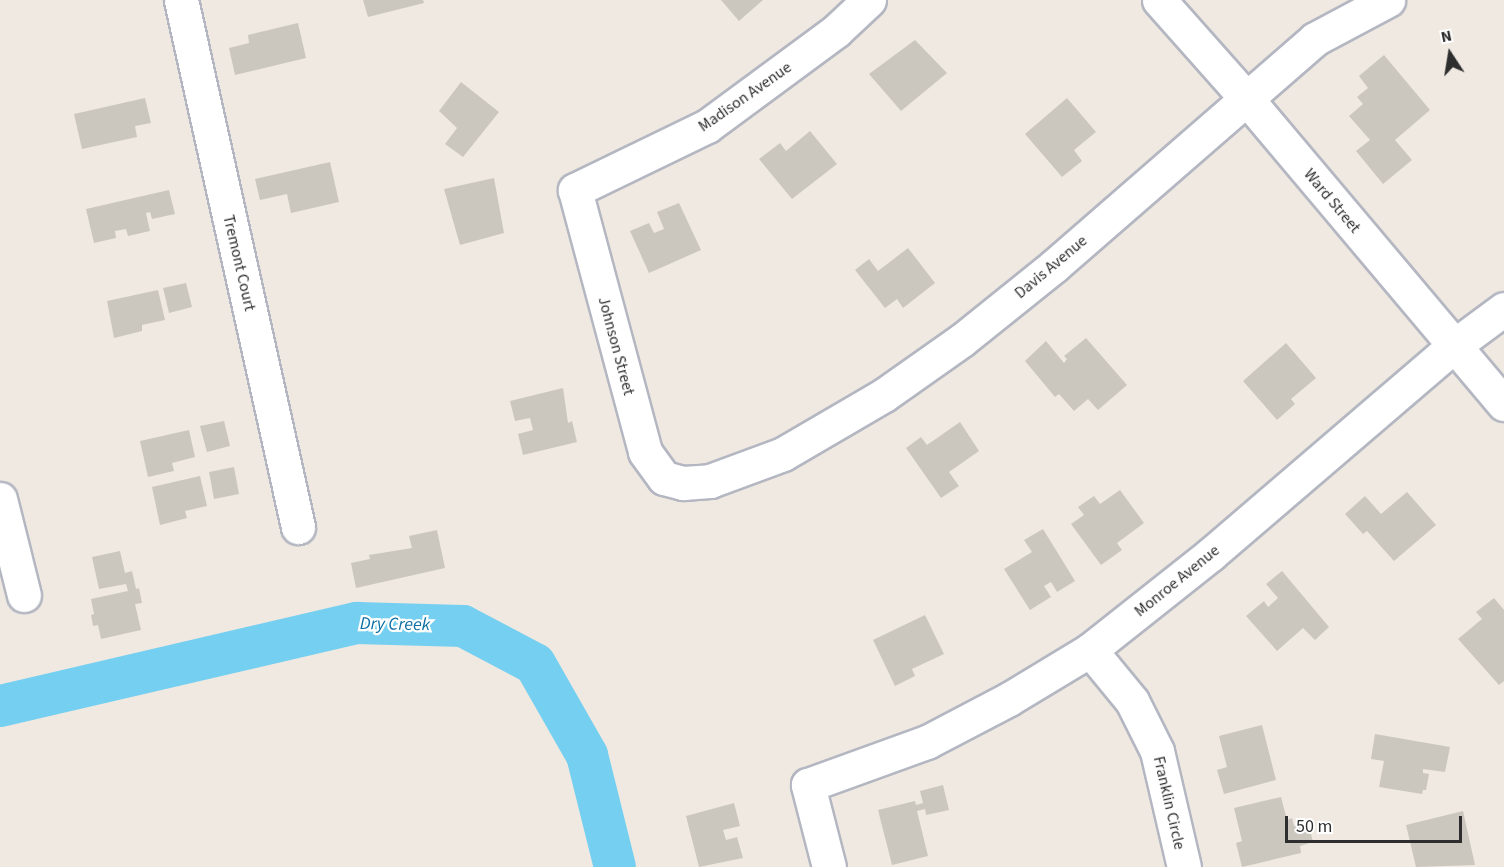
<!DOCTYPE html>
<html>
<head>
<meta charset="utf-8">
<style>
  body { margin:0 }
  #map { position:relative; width:1504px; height:867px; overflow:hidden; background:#efe9e1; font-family:"Source Sans 3",sans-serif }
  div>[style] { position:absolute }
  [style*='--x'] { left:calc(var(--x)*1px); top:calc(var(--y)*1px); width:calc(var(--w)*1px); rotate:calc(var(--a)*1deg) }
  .river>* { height:42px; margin:-21px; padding:0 21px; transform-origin:21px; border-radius:21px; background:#75cff0 }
  .building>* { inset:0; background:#cbc7bf }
  .roads { filter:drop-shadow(2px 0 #b4b7c1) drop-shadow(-2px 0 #b4b7c1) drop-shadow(0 2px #b4b7c1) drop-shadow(0 -2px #b4b7c1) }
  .minor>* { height:33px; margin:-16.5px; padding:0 16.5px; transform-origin:16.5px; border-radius:16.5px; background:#fff }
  span { translate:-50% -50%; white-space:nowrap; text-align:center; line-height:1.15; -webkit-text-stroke:4.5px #fff; paint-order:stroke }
  .street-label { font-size:16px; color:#2e2e2e }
  .water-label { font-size:18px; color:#0d6fa3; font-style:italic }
  .north { position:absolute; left:1420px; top:24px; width:60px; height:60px; -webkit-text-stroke:4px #fff; paint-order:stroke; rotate:348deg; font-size:16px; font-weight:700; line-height:24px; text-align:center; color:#2e2e2e }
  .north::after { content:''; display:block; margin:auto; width:21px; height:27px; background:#2e2e2e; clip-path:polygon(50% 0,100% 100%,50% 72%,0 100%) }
  .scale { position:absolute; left:1285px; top:816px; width:177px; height:27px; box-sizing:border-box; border:3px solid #2e2e2e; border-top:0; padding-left:8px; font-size:18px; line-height:21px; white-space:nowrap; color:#2e2e2e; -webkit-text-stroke:4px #fff; paint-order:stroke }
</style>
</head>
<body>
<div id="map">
  <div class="river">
    <div style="--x:0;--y:706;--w:367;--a:-13.1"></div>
    <div style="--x:357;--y:623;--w:106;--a:1.6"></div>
    <div style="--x:463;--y:626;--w:81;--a:27.8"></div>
    <div style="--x:535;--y:664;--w:105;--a:60.3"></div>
    <div style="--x:587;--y:755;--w:115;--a:76"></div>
  </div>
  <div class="building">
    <div style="clip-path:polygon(363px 0,423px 0,424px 3px,368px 17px)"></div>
    <div style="clip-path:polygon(721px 0,763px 0,739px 21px)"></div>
    <div style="clip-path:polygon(298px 23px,306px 58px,235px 75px,229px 48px,249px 43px,248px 35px)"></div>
    <div style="clip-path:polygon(915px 40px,947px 73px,901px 111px,869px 74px)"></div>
    <div style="clip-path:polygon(1384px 55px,1430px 110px,1395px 140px,1412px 160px,1383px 184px,1356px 151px,1370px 140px,1349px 116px,1363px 104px,1357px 97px,1368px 88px,1359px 76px)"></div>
    <div style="clip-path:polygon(461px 82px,499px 112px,463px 157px,445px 144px,457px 128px,439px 111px)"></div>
    <div style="clip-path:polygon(145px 98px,151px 123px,135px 126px,137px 137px,82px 149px,74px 114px)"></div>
    <div style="clip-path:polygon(1067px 98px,1096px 132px,1074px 150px,1082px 161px,1062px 177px,1025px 134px)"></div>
    <div style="clip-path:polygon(810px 131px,837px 164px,792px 199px,759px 159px,780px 143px,786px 151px)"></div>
    <div style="clip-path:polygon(330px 162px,339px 202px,291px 213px,287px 194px,260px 200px,255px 179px)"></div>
    <div style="clip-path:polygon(494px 178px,504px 233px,460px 245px,444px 189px)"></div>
    <div style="clip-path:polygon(169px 190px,175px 214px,152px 219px,150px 212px,146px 213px,150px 231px,128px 236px,126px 229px,115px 231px,116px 238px,94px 243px,86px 209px)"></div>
    <div style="clip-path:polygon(679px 203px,701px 250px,649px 273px,630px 231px,649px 223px,654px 233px,664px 229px,657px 212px)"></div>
    <div style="clip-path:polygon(908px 248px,935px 283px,903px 308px,897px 299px,885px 308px,855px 270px,869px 259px,878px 271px)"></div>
    <div style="clip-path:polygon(186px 283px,192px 307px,169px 313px,163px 288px)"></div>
    <div style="clip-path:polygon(158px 290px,165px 320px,142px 325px,142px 331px,114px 338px,107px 301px)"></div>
    <div style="clip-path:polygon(1086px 338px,1127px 385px,1098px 410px,1088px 399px,1074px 411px,1059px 394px,1055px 397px,1025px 361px,1046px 341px,1064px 363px,1067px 359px,1064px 356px)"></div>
    <div style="clip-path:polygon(1286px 343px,1316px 378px,1291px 399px,1295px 404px,1277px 420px,1243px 381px)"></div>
    <div style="clip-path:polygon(563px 388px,568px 423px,572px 421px,577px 442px,523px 455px,518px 434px,533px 430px,530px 418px,515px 421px,510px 401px)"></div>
    <div style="clip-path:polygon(224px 421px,230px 446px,207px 452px,200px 426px)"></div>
    <div style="clip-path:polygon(960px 422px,979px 451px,949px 472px,959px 486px,941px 498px,906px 448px,921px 437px,927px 445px)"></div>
    <div style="clip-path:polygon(189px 430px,195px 457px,172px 463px,174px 471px,148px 477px,140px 441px)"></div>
    <div style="clip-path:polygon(234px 467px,239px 494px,214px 499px,209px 472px)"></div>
    <div style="clip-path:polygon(200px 476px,207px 506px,185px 511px,187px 518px,160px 525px,152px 487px)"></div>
    <div style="clip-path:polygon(1120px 490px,1144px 523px,1117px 543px,1122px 550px,1101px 565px,1071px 524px,1084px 515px,1078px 507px,1094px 496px,1100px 504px)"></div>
    <div style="clip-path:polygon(1407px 492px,1436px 525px,1394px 561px,1367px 531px,1363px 534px,1345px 514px,1365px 496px,1381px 514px)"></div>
    <div style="clip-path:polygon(1043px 529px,1075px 581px,1057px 592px,1051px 582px,1044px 586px,1051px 597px,1030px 610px,1004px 569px,1032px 552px,1024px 540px)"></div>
    <div style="clip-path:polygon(437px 530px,445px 568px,356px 588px,351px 563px,370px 559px,369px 555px,412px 548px,409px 536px)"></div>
    <div style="clip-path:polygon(120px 551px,125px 573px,132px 571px,136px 589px,139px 588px,142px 603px,135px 604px,141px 630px,101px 639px,98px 625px,93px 626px,91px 615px,94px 614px,91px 599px,128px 591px,126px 584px,99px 589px,92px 557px)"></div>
    <div style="clip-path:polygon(1282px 571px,1329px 627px,1315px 640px,1303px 628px,1277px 651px,1246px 616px,1264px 601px,1268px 607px,1278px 598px,1266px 584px)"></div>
    <div style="clip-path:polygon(1494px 598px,1504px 610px,1504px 681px,1499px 685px,1458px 639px,1482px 619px,1476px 612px)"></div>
    <div style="clip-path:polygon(925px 615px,944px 654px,912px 669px,915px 676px,895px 686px,873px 640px)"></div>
    <div style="clip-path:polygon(1262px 725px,1276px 780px,1224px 794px,1217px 770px,1227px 767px,1219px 736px)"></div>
    <div style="clip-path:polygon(1375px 734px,1450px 747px,1445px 772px,1423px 769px,1423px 773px,1429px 774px,1426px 790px,1423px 790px,1422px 794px,1379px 787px,1384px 761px,1371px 759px)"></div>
    <div style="clip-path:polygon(943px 785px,949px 810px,926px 815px,925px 809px,917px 811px,928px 856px,892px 865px,878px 810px,915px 801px,916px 805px,923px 803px,920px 791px)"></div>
    <div style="clip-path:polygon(1281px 797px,1287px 820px,1292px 818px,1294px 826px,1308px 822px,1313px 842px,1300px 846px,1301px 853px,1242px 867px,1236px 843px,1242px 841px,1234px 808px)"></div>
    <div style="clip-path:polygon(734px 803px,740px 826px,723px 830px,726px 840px,737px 837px,743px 858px,699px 867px,686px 816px)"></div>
    <div style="clip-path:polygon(1463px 811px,1475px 865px,1416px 867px,1406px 825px)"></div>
  </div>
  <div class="roads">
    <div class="minor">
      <div style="--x:181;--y:0;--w:540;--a:77.48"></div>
      <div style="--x:869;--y:0;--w:45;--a:136.8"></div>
      <div style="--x:836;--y:31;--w:160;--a:143.6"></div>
      <div style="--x:707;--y:126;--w:147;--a:154.1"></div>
      <div style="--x:575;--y:190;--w:271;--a:75"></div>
      <div style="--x:645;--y:452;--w:32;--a:54"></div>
      <div style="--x:664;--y:478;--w:20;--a:15"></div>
      <div style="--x:683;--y:483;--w:27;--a:-4"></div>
      <div style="--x:710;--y:481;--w:78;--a:-20.3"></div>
      <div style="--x:783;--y:454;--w:117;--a:-30.3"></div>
      <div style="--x:884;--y:395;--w:95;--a:-35.2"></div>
      <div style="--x:962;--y:340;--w:118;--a:-38.8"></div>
      <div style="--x:1054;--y:266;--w:346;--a:-41"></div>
      <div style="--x:1315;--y:39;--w:83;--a:-28.1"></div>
      <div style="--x:1159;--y:0;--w:131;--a:48.4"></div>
      <div style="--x:1246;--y:98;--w:400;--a:49.9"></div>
      <div style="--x:0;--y:499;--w:99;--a:76"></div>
      <div style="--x:1090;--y:650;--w:66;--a:50.5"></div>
      <div style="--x:1132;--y:701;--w:56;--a:63.4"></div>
      <div style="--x:1157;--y:751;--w:119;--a:76.9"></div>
      <div style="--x:829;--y:867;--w:85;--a:-104.4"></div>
      <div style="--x:808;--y:785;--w:127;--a:-19.9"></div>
      <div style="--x:927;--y:742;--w:93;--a:-27.7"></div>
      <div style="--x:1009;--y:699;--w:95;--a:-31.2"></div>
      <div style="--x:1090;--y:650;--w:154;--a:-38.4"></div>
      <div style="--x:1211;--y:554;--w:320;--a:-40.6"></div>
      <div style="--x:1454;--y:346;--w:62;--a:-36.5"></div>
    </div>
  </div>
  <div class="street-label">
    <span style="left:745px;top:97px;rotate:-35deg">Madison Avenue</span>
    <span style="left:1332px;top:201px;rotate:50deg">Ward Street</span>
    <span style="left:239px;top:263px;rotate:77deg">Tremont Court</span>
    <span style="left:1051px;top:267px;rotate:-40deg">Davis Avenue</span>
    <span style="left:616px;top:346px;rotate:75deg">Johnson Street</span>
    <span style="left:1177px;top:581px;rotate:-39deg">Monroe Avenue</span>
    <span style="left:1169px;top:803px;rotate:77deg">Franklin Circle</span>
  </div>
  <div class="water-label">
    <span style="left:395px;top:625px;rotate:1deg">Dry Creek</span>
  </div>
  <div class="north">N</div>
  <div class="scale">50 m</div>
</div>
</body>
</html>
